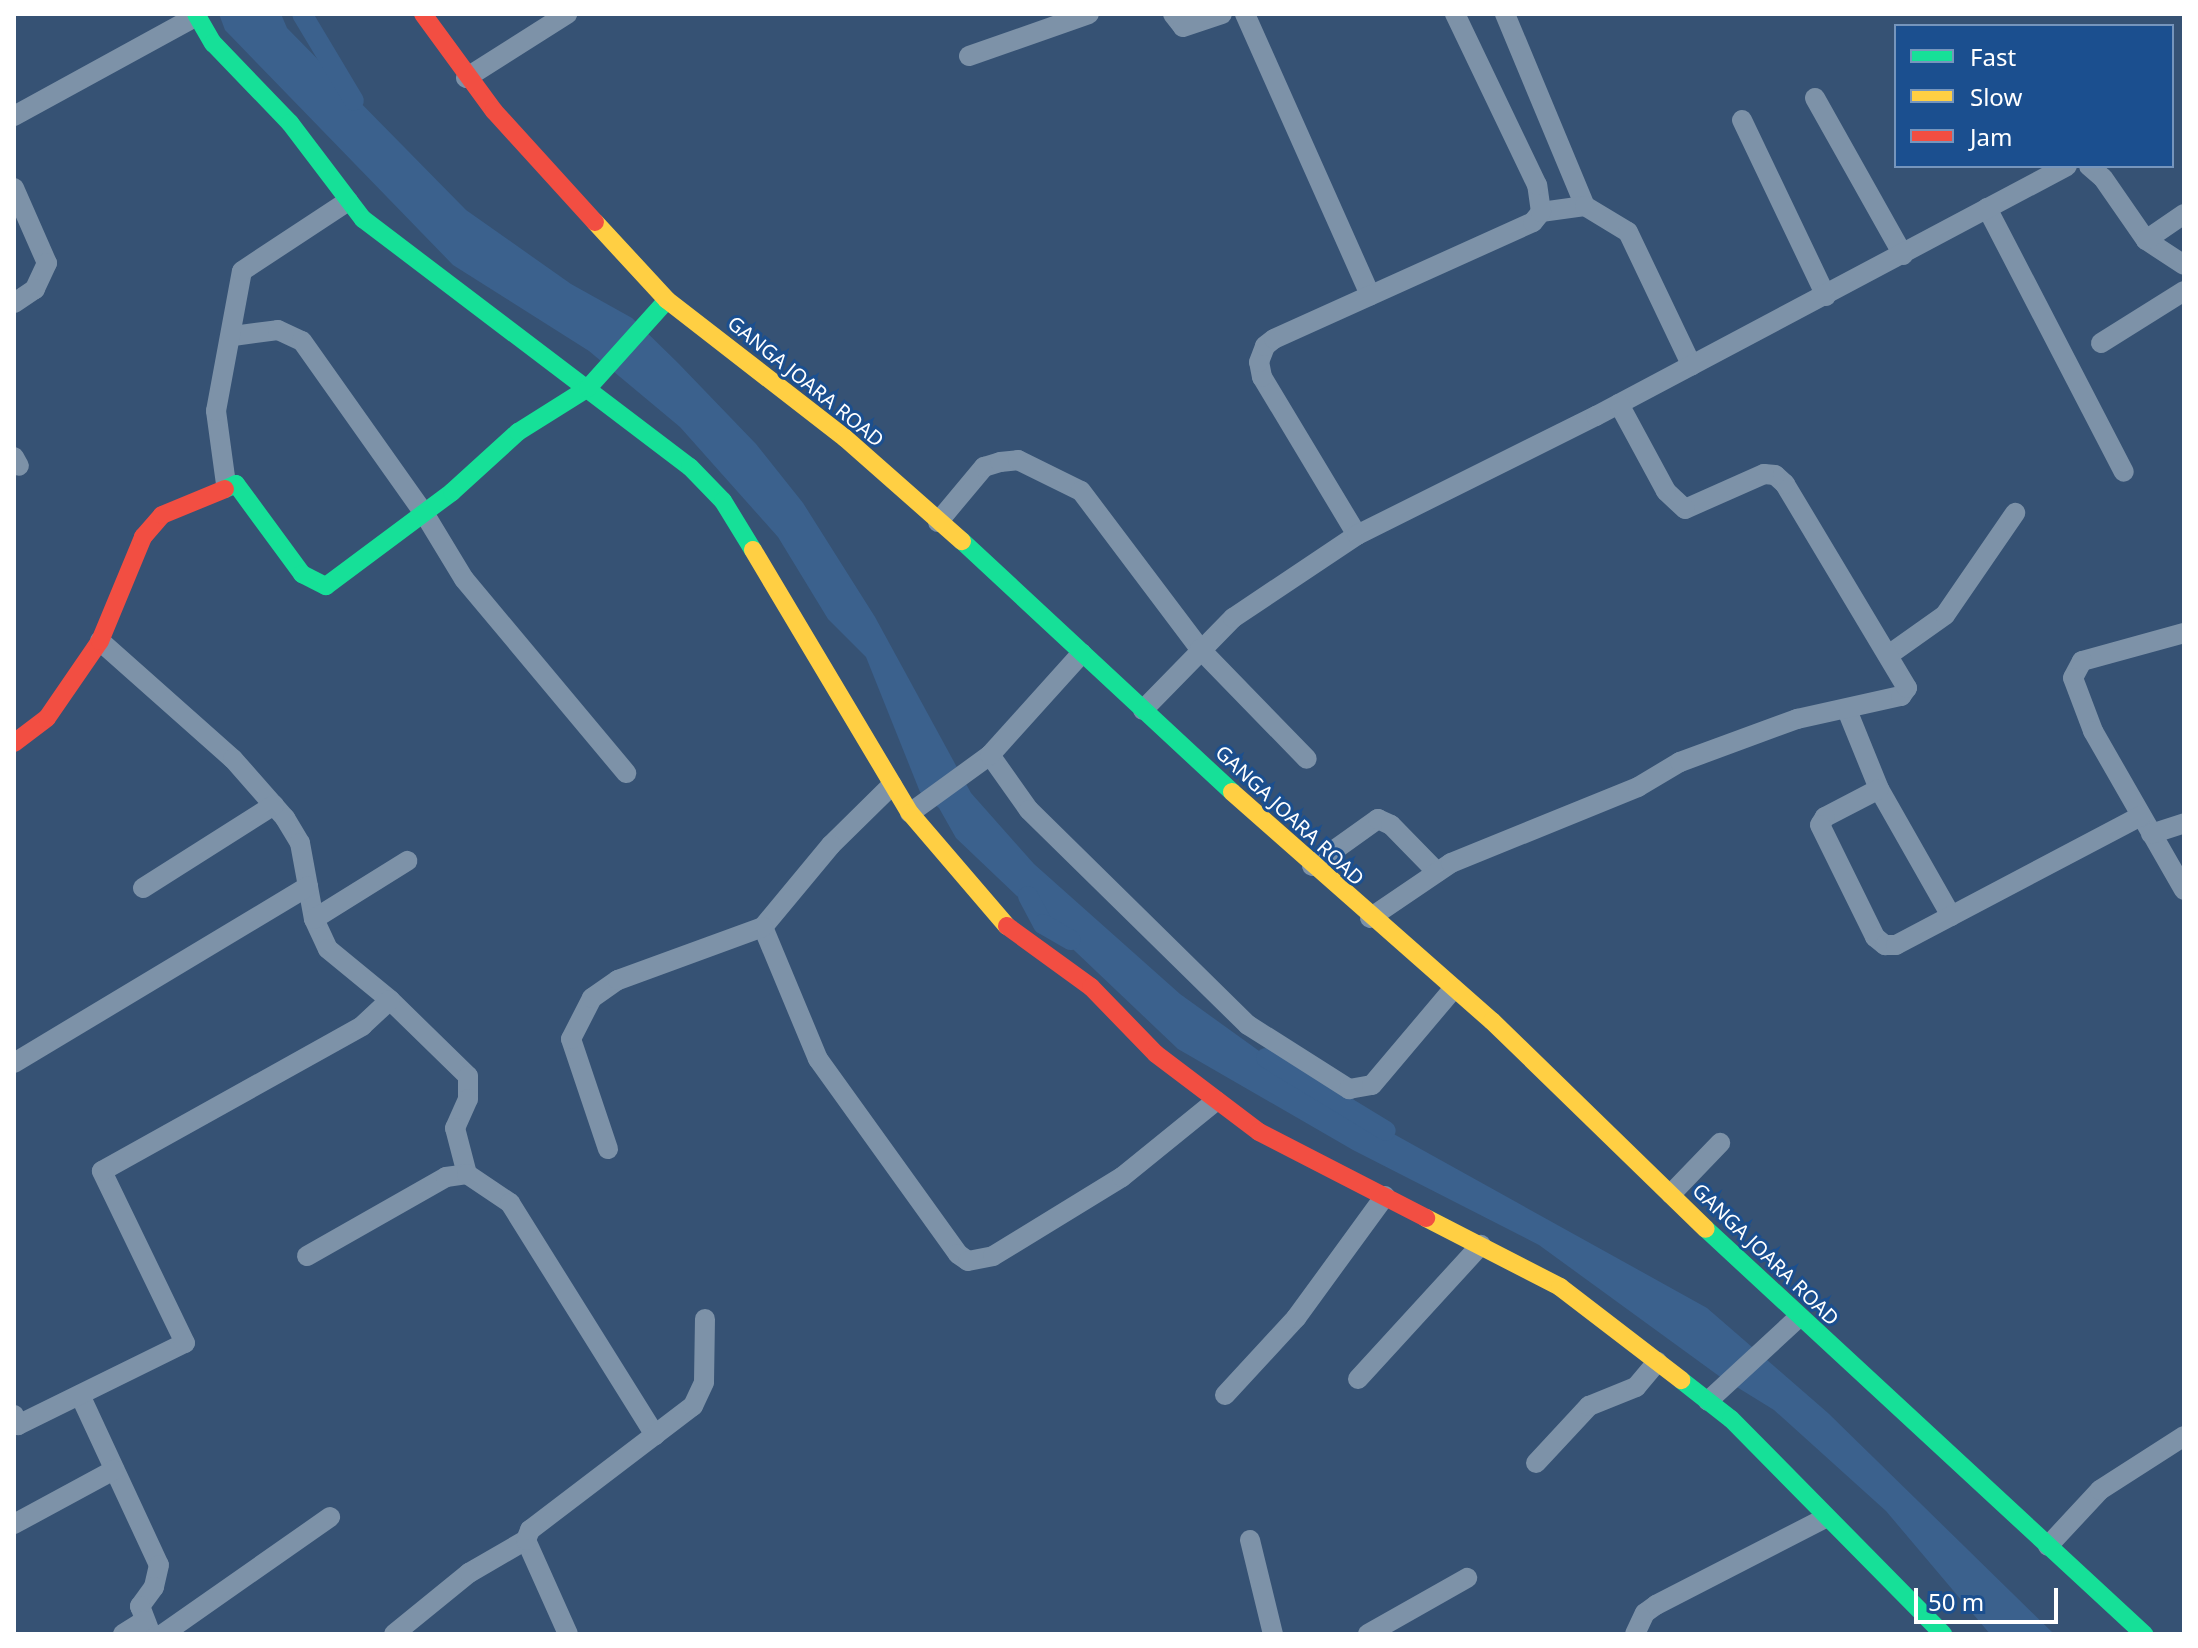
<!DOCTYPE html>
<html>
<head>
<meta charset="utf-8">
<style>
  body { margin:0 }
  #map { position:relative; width:2198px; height:1648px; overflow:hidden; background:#365274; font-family:"Noto Sans",sans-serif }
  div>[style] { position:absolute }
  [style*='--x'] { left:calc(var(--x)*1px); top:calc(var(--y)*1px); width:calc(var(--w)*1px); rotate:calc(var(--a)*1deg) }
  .water>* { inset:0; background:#3b618d }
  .canal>* { height:20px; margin:-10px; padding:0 10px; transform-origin:10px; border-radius:10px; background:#3b618d }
  .street>* { height:20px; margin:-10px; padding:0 10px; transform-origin:10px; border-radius:10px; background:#7d92a8 }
  .fast>* { height:18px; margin:-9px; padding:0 9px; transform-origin:9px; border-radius:9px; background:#16e098 }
  .slow>* { height:18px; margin:-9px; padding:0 9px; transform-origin:9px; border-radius:9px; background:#ffcf43 }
  .jam>* { height:18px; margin:-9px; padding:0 9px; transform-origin:9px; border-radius:9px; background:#f24e42 }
  span { translate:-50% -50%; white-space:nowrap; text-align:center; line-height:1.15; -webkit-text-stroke:6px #1b4f8f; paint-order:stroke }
  .street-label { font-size:20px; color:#fff }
  .frame { position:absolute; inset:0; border:16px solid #fff; pointer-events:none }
  .legend { position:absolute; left:1894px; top:24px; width:280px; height:144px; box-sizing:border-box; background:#1b4f8f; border:2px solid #7695bc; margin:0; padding:10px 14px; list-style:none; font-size:24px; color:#fff }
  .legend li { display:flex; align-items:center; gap:16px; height:40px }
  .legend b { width:40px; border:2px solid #7695bc }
  .scale { position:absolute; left:1914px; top:1588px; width:144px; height:36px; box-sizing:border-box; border:4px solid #fff; border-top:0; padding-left:10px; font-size:24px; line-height:28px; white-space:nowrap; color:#fff; -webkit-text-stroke:6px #1b4f8f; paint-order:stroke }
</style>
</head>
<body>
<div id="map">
  <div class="water">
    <div style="clip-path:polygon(219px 14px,281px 14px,287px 28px,466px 210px,571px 284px,632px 318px,678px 363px,756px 444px,803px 503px,875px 617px,971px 793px,1034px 864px,1180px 994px,1309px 1087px,1707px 1308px,1828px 1413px,2054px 1634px,1990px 1634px,1886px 1511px,1774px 1410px,1719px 1376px,1539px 1245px,1353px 1150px,1178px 1049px,956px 838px,939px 808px,920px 792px,866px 657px,828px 619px,778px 537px,680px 427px,589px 351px,453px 265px,225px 30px)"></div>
  </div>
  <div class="canal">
    <div style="--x:302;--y:14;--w:101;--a:59.1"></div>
    <div style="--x:1028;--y:896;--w:32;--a:62"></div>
    <div style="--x:1043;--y:924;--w:32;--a:30"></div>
    <div style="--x:1266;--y:1058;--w:140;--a:31.3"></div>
  </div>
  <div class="street">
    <div style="--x:1173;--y:14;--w:16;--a:52"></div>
    <div style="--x:1183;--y:27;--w:41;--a:-18.4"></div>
    <div style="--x:1245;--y:14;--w:308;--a:66"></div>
    <div style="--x:1505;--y:14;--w:208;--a:67.4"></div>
    <div style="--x:969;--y:56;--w:127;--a:-19.3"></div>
    <div style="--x:466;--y:78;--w:120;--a:-32.4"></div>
    <div style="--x:1815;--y:98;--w:180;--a:60.7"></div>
    <div style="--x:14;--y:116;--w:209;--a:-28.7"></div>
    <div style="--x:1742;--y:120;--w:195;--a:64.5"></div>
    <div style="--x:2089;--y:166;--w:18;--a:41"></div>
    <div style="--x:2103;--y:178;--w:75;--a:55.3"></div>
    <div style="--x:2146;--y:240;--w:45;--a:33.3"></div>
    <div style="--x:14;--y:188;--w:82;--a:66.3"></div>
    <div style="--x:47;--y:263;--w:29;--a:115"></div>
    <div style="--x:35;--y:289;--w:25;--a:146"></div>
    <div style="--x:1987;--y:208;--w:297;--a:62.6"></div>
    <div style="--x:1541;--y:212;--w:44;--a:-7.8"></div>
    <div style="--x:1585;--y:206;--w:50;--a:31.2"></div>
    <div style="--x:1628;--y:232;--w:148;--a:64.5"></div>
    <div style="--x:2146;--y:240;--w:46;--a:-34.4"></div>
    <div style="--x:233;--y:336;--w:45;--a:-7.6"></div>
    <div style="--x:278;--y:330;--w:26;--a:25"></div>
    <div style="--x:302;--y:341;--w:211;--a:54.7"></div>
    <div style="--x:424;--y:513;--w:77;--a:58.8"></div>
    <div style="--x:464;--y:579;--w:253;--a:50.1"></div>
    <div style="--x:2101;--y:343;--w:98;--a:-32.1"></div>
    <div style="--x:14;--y:457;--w:10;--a:61"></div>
    <div style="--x:226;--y:484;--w:74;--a:-97.8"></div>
    <div style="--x:216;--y:411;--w:142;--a:-79.5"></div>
    <div style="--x:242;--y:271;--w:127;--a:-33.4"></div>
    <div style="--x:938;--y:522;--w:72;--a:-50.1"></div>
    <div style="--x:984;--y:467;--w:17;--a:-17"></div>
    <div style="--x:1000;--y:462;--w:18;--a:-6"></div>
    <div style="--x:1018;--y:460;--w:70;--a:26.2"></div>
    <div style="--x:1081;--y:491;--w:198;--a:53"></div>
    <div style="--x:1200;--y:649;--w:153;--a:45.8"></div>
    <div style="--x:1357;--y:535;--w:184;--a:-121"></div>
    <div style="--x:1262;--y:377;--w:15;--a:-101"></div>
    <div style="--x:1259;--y:362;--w:17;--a:-69"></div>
    <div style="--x:1265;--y:346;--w:11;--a:-38"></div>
    <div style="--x:1274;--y:339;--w:284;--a:-24.3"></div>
    <div style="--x:1533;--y:222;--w:13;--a:-51"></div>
    <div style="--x:1541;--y:212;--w:27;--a:-98"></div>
    <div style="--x:1537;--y:185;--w:190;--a:-115.6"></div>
    <div style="--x:2184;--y:633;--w:106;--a:164.6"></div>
    <div style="--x:2082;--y:661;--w:19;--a:118"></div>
    <div style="--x:2073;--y:678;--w:57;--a:69.3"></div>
    <div style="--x:2093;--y:731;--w:183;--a:60.2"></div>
    <div style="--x:100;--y:641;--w:178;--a:41.6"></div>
    <div style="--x:233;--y:759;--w:79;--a:48.6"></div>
    <div style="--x:285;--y:818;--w:29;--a:59"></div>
    <div style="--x:300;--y:843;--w:77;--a:79.6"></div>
    <div style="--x:314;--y:919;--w:33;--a:65"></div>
    <div style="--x:328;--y:949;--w:80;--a:39.4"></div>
    <div style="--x:390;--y:1000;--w:109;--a:44.3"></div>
    <div style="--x:468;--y:1076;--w:23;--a:90"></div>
    <div style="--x:468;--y:1099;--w:32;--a:114"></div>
    <div style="--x:455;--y:1128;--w:48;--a:75.4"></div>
    <div style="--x:1890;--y:654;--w:67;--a:-35.3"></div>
    <div style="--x:1945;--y:615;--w:124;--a:-55.5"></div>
    <div style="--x:1143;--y:710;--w:129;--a:-45.6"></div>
    <div style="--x:1233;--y:618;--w:149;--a:-33.8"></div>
    <div style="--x:1357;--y:535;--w:267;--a:-26.5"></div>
    <div style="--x:1596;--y:416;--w:533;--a:-27.96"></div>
    <div style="--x:1847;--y:710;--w:85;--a:67.9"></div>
    <div style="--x:1879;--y:789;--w:146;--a:60.4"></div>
    <div style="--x:990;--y:755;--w:67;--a:54.7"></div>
    <div style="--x:1029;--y:810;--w:307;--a:44.5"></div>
    <div style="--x:1248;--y:1025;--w:120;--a:32.4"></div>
    <div style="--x:1349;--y:1089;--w:23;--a:-10"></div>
    <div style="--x:1372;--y:1085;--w:126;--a:-49.8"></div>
    <div style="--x:892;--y:785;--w:86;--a:135.5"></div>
    <div style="--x:831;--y:845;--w:107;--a:129.7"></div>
    <div style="--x:763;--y:927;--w:143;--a:67.4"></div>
    <div style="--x:818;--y:1059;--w:240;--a:54.3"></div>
    <div style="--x:958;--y:1254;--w:12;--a:35"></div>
    <div style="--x:968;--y:1261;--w:25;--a:-11"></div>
    <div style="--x:993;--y:1256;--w:151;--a:-31.5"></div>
    <div style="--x:1122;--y:1177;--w:121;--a:-39"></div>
    <div style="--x:1879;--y:789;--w:61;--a:152.6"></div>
    <div style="--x:1825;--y:817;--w:9;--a:122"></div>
    <div style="--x:1820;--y:825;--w:125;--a:63.8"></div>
    <div style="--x:1875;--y:937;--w:13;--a:39"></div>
    <div style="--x:1885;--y:945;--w:11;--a:0"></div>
    <div style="--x:1896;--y:945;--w:277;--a:-27.8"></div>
    <div style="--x:910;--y:813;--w:99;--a:-35.9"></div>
    <div style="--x:990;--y:755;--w:137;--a:-48"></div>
    <div style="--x:2151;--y:834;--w:35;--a:-18"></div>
    <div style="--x:1312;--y:866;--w:81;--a:-35.5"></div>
    <div style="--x:1378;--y:819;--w:14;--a:25"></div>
    <div style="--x:1391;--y:825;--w:66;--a:45.6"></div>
    <div style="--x:143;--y:888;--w:155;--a:-32.4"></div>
    <div style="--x:1370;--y:918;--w:98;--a:-34.2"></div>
    <div style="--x:1451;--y:863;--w:202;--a:-22.1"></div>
    <div style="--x:1638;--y:787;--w:49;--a:-30.8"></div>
    <div style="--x:1680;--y:762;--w:125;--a:-20.2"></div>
    <div style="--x:1797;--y:719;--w:107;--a:-12.5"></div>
    <div style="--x:1901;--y:696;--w:10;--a:-53"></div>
    <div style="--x:1907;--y:688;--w:238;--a:-120.9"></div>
    <div style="--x:1785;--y:484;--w:13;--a:-138"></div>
    <div style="--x:1775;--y:475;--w:11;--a:-175"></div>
    <div style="--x:1764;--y:474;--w:86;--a:156.1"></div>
    <div style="--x:1685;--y:509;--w:26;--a:-137"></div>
    <div style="--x:1666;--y:491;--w:99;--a:-118.4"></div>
    <div style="--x:314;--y:919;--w:110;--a:-31.9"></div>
    <div style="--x:14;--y:1063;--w:343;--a:-31"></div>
    <div style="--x:608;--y:1149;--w:116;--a:-108.6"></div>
    <div style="--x:571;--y:1039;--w:46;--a:-62.9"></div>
    <div style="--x:592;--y:998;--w:32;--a:-35"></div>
    <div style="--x:618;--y:980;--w:154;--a:-20.1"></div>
    <div style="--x:1671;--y:1194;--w:71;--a:-46.1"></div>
    <div style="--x:307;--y:1256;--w:160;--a:-29.6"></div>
    <div style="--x:446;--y:1177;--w:21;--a:-8"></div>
    <div style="--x:467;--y:1174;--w:52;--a:34"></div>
    <div style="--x:510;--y:1203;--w:274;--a:58"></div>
    <div style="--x:1358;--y:1379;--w:182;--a:-47.5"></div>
    <div style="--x:80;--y:1395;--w:187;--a:65.1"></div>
    <div style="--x:159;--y:1565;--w:23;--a:103"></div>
    <div style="--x:154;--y:1587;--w:24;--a:126"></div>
    <div style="--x:140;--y:1606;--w:30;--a:69"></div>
    <div style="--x:1225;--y:1395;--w:105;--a:-47.3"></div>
    <div style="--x:1296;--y:1318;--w:151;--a:-53.9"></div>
    <div style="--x:1708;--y:1401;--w:124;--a:-42.7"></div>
    <div style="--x:14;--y:1415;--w:11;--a:68"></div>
    <div style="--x:18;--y:1425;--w:186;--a:-26.2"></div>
    <div style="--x:185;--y:1343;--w:191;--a:-115.8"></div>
    <div style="--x:102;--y:1171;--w:298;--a:-29.1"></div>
    <div style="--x:362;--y:1026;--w:38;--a:-43"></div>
    <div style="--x:1536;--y:1463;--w:78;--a:-47.1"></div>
    <div style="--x:1589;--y:1406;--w:51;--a:-22"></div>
    <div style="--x:1636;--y:1387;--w:33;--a:-50"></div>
    <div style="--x:14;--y:1524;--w:114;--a:-28.4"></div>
    <div style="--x:1250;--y:1540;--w:97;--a:76.3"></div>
    <div style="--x:2048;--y:1546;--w:76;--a:-47.1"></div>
    <div style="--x:2100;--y:1490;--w:100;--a:-32.7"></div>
    <div style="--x:123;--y:1634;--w:25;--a:-32"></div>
    <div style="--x:163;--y:1634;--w:204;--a:-35"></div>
    <div style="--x:394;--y:1634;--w:97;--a:-39.1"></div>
    <div style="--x:469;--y:1573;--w:66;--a:-30.1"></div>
    <div style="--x:568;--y:1634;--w:103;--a:-114.1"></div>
    <div style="--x:526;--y:1540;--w:11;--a:-68"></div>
    <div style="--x:530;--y:1530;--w:205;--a:-37.3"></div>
    <div style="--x:693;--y:1406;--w:26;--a:-65"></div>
    <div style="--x:704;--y:1382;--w:63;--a:-89.1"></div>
    <div style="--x:1368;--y:1634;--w:114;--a:-29.5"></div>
    <div style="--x:1635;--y:1634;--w:23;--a:-65"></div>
    <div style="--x:1645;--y:1613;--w:14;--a:-36"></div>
    <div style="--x:1656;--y:1605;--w:190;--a:-27.2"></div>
  </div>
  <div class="fast">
    <div style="--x:196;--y:14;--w:34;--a:60"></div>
    <div style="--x:213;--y:43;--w:111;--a:46.1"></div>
    <div style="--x:290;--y:123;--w:121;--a:52.8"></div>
    <div style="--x:363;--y:219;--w:410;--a:37.2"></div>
    <div style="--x:690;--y:467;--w:47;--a:45.9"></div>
    <div style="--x:723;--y:501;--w:57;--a:58.5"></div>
    <div style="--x:225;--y:489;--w:12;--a:-24"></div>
    <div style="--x:236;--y:484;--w:112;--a:53.7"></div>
    <div style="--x:302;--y:574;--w:27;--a:27"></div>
    <div style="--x:326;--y:586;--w:157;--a:-36.7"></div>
    <div style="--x:452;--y:492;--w:89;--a:-42.3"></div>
    <div style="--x:518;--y:432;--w:83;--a:-32.2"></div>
    <div style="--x:588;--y:388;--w:118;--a:-48.1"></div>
    <div style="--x:962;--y:541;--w:369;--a:42.9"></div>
    <div style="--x:1706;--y:1229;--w:597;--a:42.76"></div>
    <div style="--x:1681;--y:1380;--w:63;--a:38"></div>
    <div style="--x:1731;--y:1419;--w:302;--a:45.4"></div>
  </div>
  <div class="slow">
    <div style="--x:595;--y:222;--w:106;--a:47.3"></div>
    <div style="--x:667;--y:300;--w:225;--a:37.8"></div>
    <div style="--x:845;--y:438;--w:156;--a:41.4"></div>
    <div style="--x:753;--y:550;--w:306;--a:59.2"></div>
    <div style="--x:910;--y:813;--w:149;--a:49.4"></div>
    <div style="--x:1232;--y:792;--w:346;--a:41.4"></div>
    <div style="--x:1492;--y:1021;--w:298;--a:44.2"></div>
    <div style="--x:1426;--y:1218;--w:151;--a:27.2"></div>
    <div style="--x:1560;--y:1287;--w:153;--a:37.5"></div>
  </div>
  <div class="jam">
    <div style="--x:423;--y:14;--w:120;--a:53.8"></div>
    <div style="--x:494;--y:111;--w:150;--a:47.7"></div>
    <div style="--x:14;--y:743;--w:41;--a:-37.1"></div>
    <div style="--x:47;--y:718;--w:93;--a:-55.5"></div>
    <div style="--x:100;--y:641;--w:113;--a:-67.5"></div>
    <div style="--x:143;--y:537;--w:29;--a:-49"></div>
    <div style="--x:162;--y:515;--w:68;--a:-22.4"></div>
    <div style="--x:1007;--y:926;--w:104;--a:36"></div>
    <div style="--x:1091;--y:987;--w:93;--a:45.9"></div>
    <div style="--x:1156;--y:1054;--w:129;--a:37.1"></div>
    <div style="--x:1259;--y:1132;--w:188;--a:27.2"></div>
  </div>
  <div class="street-label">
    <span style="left:806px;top:381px;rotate:39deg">GANGA JOARA ROAD</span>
    <span style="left:1290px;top:815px;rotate:43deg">GANGA JOARA ROAD</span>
    <span style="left:1766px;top:1254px;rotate:44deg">GANGA JOARA ROAD</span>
  </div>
  <div class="frame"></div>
  <ul class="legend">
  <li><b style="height:10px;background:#16e098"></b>Fast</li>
  <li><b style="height:10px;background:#ffcf43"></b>Slow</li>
  <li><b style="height:10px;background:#f24e42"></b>Jam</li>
  </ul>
  <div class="scale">50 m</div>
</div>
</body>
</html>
